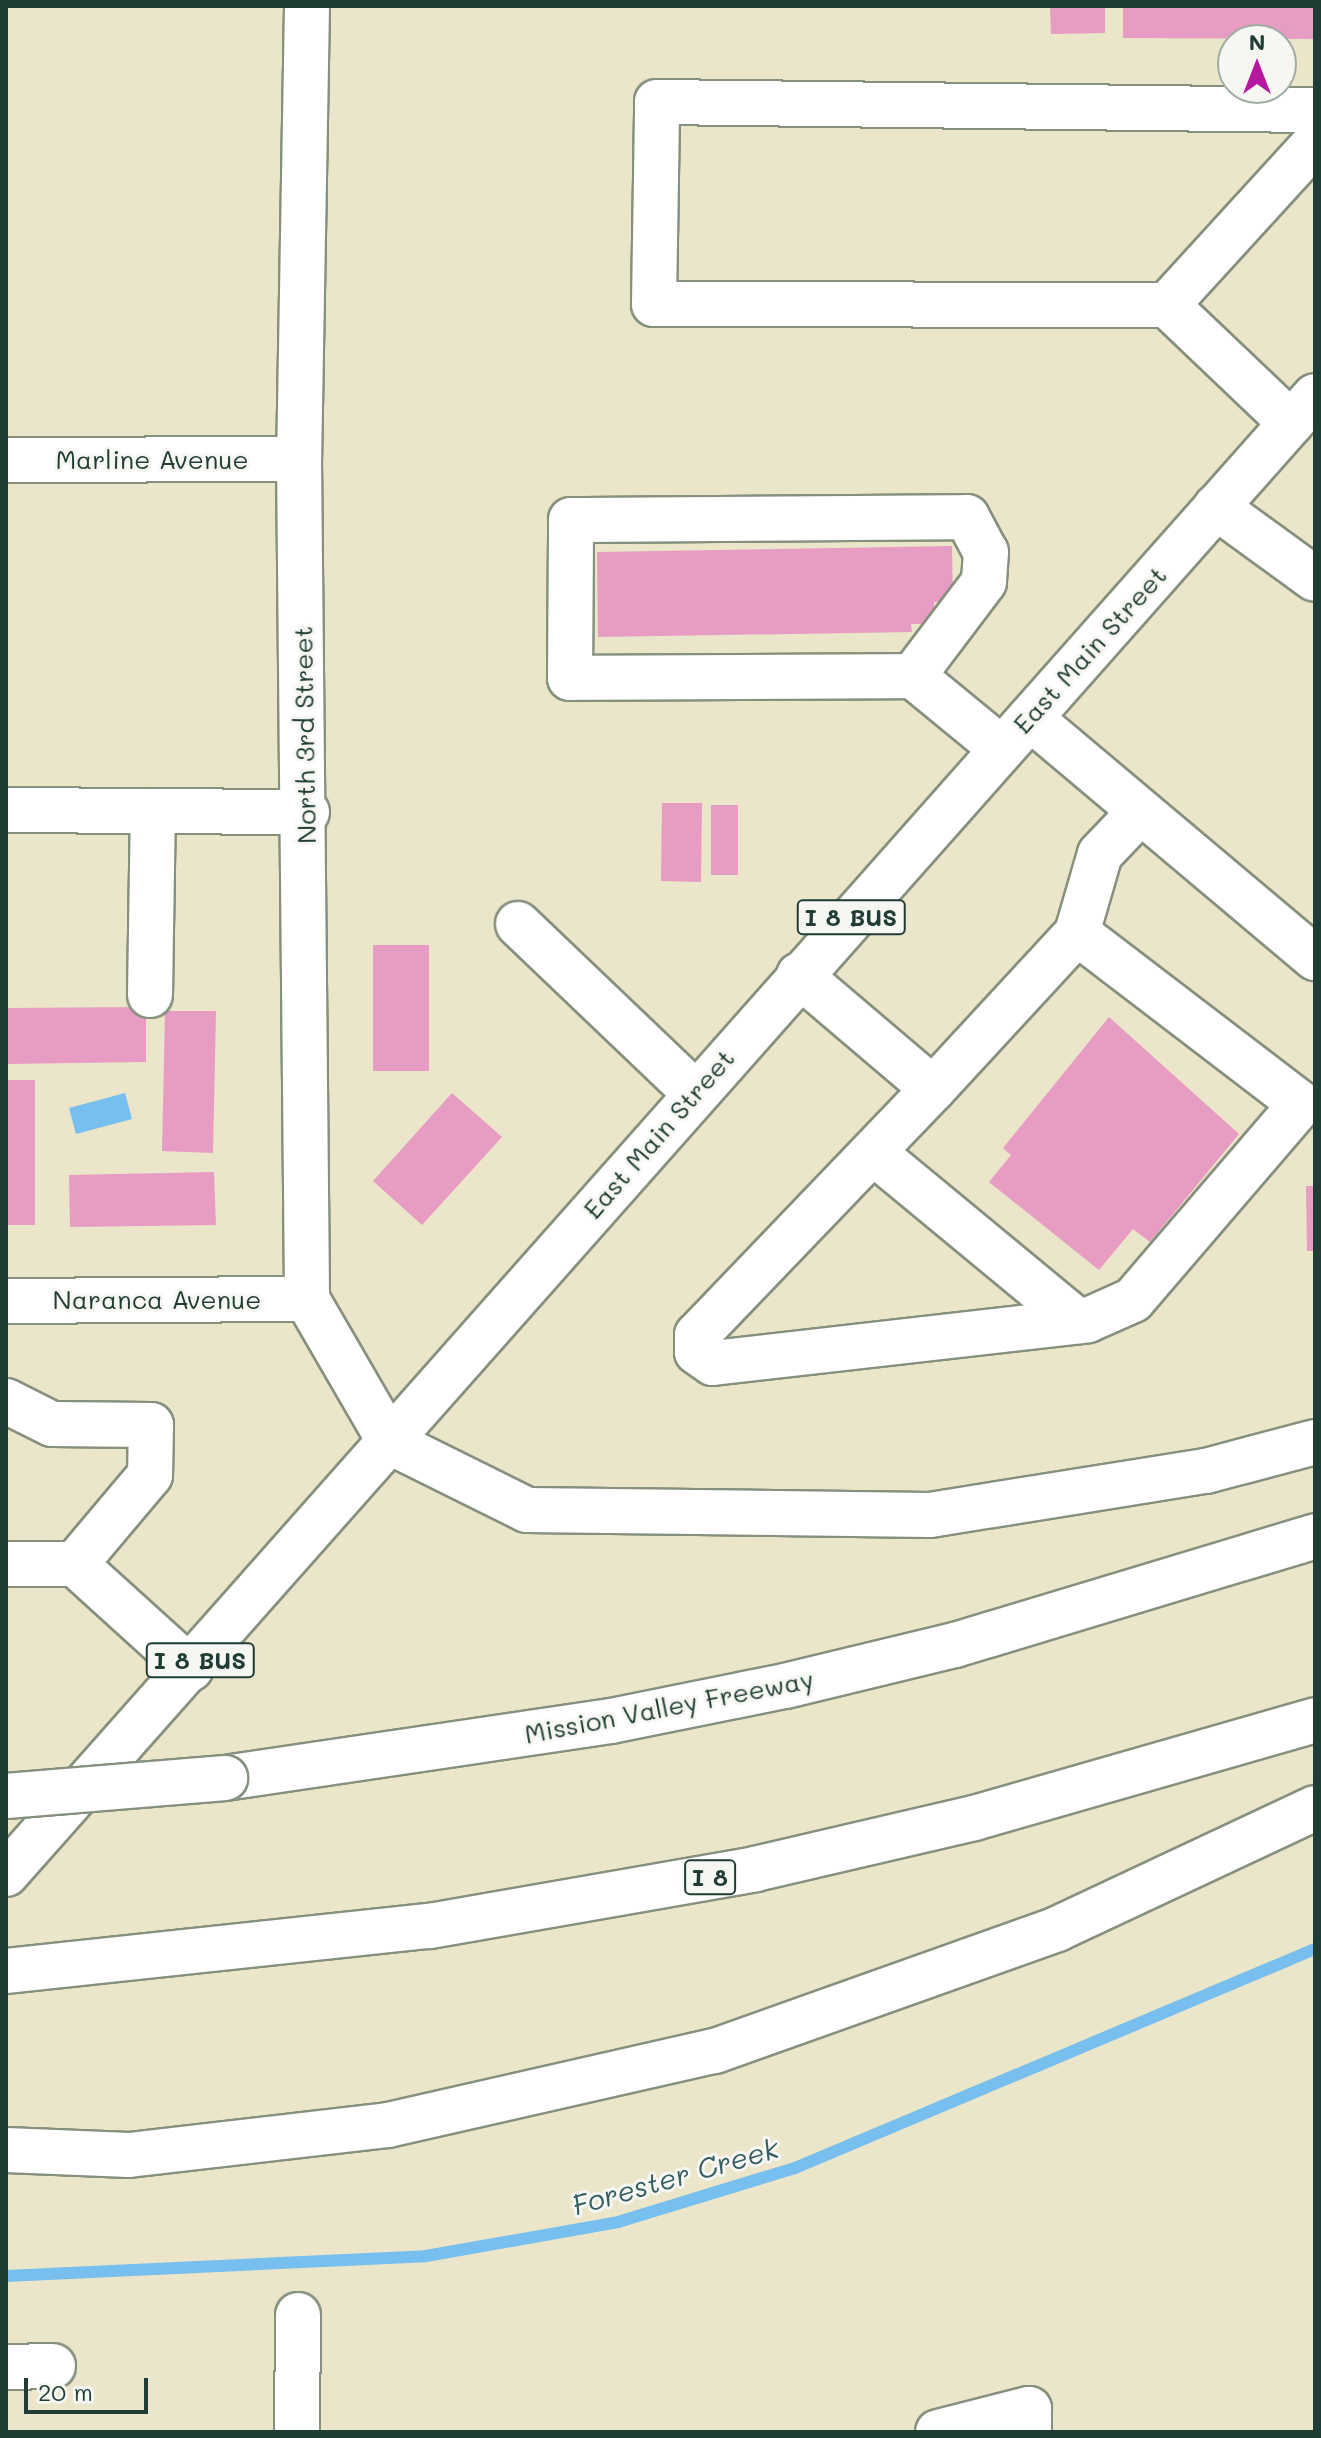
<!DOCTYPE html>
<html>
<head>
<meta charset="utf-8">
<style>
  body { margin:0 }
  #map { position:relative; width:1321px; height:2438px; overflow:hidden; background:#ebe5c9; font-family:Mali,sans-serif }
  div>[style] { position:absolute }
  [style*='--x'] { left:calc(var(--x)*1px); top:calc(var(--y)*1px); width:calc(var(--w)*1px); rotate:calc(var(--a)*1deg) }
  .water>* { inset:0; background:#76bfee }
  .stream>* { height:12px; margin:-6px; padding:0 6px; transform-origin:6px; border-radius:6px; background:#76bfee }
  .building>* { inset:0; background:#e79cc3 }
  .roads { filter:drop-shadow(2px 0 #85917e) drop-shadow(-2px 0 #85917e) drop-shadow(0 2px #85917e) drop-shadow(0 -2px #85917e) }
  .minor>* { height:44px; margin:-22px; padding:0 22px; transform-origin:22px; border-radius:22px; background:#fff }
  .major>* { height:44px; margin:-22px; padding:0 22px; transform-origin:22px; border-radius:22px; background:#fff }
  .highway>* { height:44px; margin:-22px; padding:0 22px; transform-origin:22px; border-radius:22px; background:#fff }
  .bridges { filter:drop-shadow(2px 0 #85917e) drop-shadow(-2px 0 #85917e) drop-shadow(0 2px #85917e) drop-shadow(0 -2px #85917e) }
  .highway-bridge>* { height:44px; margin:-22px; padding:0 22px; transform-origin:22px; border-radius:22px; background:#fff }
  span { translate:-50% -50%; white-space:nowrap; text-align:center; line-height:1.15; -webkit-text-stroke:6px #f6f6f2; paint-order:stroke }
  .shield-label span { padding:2px 6px; background:#f6f6f2; border:2px solid; border-radius:6px; -webkit-text-stroke-width:0 }
  .shield-label { font-size:24px; color:#1f3d34; font-weight:700 }
  .street-label { font-size:26px; color:#1f3d34 }
  .water-label { font-size:28px; color:#355e62; font-style:italic }
  .frame { position:absolute; inset:0; border:8px solid #1f3d34; pointer-events:none }
  .north { position:absolute; left:1217px; top:24px; width:80px; height:80px; box-sizing:border-box; background:#f6f6f2; border:2px solid #a0aca6; border-radius:50%; rotate:0deg; font-size:22px; font-weight:700; line-height:32px; text-align:center; color:#1f3d34 }
  .north::after { content:''; display:block; margin:auto; width:28px; height:36px; background:#b5179e; clip-path:polygon(50% 0,100% 100%,50% 72%,0 100%) }
  .scale { position:absolute; left:24px; top:2378px; width:124px; height:36px; box-sizing:border-box; border:4px solid #1f3d34; border-top:0; padding-left:10px; font-size:24px; line-height:28px; white-space:nowrap; color:#1f3d34; -webkit-text-stroke:6px #f6f6f2; paint-order:stroke }
</style>
</head>
<body>
<div id="map">
  <div class="water">
    <div style="clip-path:polygon(125px 1093px,132px 1119px,76px 1134px,69px 1108px)"></div>
  </div>
  <div class="stream">
    <div style="--x:6;--y:2276;--w:420;--a:-2.7"></div>
    <div style="--x:426;--y:2256;--w:195;--a:-10"></div>
    <div style="--x:618;--y:2222;--w:185;--a:-17"></div>
    <div style="--x:795;--y:2168;--w:564;--a:-22.84"></div>
  </div>
  <div class="building">
    <div style="clip-path:polygon(1050px 6px,1105px 6px,1105px 33px,1051px 34px)"></div>
    <div style="clip-path:polygon(1123px 6px,1315px 6px,1315px 39px,1123px 38px)"></div>
    <div style="clip-path:polygon(952px 546px,953px 601px,934px 602px,934px 624px,911px 624px,912px 632px,598px 637px,597px 552px)"></div>
    <div style="clip-path:polygon(662px 803px,702px 803px,701px 882px,661px 881px)"></div>
    <div style="clip-path:polygon(711px 805px,738px 805px,738px 875px,711px 875px)"></div>
    <div style="clip-path:polygon(373px 945px,429px 945px,429px 1071px,373px 1071px)"></div>
    <div style="clip-path:polygon(146px 1007px,146px 1062px,6px 1064px,6px 1008px)"></div>
    <div style="clip-path:polygon(165px 1011px,216px 1011px,213px 1153px,162px 1151px)"></div>
    <div style="clip-path:polygon(1109px 1017px,1239px 1134px,1150px 1242px,1133px 1229px,1099px 1270px,989px 1182px,1011px 1155px,1003px 1148px)"></div>
    <div style="clip-path:polygon(6px 1080px,35px 1080px,35px 1225px,6px 1225px)"></div>
    <div style="clip-path:polygon(452px 1093px,502px 1137px,422px 1225px,373px 1181px)"></div>
    <div style="clip-path:polygon(214px 1172px,216px 1225px,70px 1227px,69px 1175px)"></div>
    <div style="clip-path:polygon(1306px 1186px,1315px 1186px,1315px 1251px,1307px 1251px)"></div>
  </div>
  <div class="roads">
    <div class="minor">
      <div style="--x:307;--y:6;--w:453;--a:91"></div>
      <div style="--x:299;--y:459;--w:840;--a:89.45"></div>
      <div style="--x:307;--y:1299;--w:165;--a:59.9"></div>
      <div style="--x:1167;--y:305;--w:513;--a:-179.89"></div>
      <div style="--x:654;--y:304;--w:202;--a:-89.1"></div>
      <div style="--x:657;--y:102;--w:658;--a:0.7"></div>
      <div style="--x:1291;--y:423;--w:171;--a:-136.4"></div>
      <div style="--x:1167;--y:305;--w:219;--a:-47.6"></div>
      <div style="--x:6;--y:460;--w:293;--a:-0.2"></div>
      <div style="--x:1216;--y:507;--w:122;--a:36"></div>
      <div style="--x:913;--y:676;--w:343;--a:179.7"></div>
      <div style="--x:570;--y:678;--w:158;--a:-89.6"></div>
      <div style="--x:571;--y:520;--w:396;--a:-0.4"></div>
      <div style="--x:967;--y:517;--w:40;--a:62"></div>
      <div style="--x:986;--y:552;--w:30;--a:94"></div>
      <div style="--x:984;--y:582;--w:118;--a:127.1"></div>
      <div style="--x:913;--y:676;--w:115;--a:39.4"></div>
      <div style="--x:1030;--y:718;--w:373;--a:40.1"></div>
      <div style="--x:6;--y:810;--w:301;--a:0.4"></div>
      <div style="--x:518;--y:924;--w:245;--a:43.7"></div>
      <div style="--x:1077;--y:933;--w:82;--a:-73.8"></div>
      <div style="--x:1100;--y:854;--w:58;--a:-46.4"></div>
      <div style="--x:799;--y:975;--w:176;--a:40.4"></div>
      <div style="--x:933;--y:1089;--w:341;--a:133.8"></div>
      <div style="--x:697;--y:1335;--w:17;--a:90"></div>
      <div style="--x:697;--y:1352;--w:19;--a:35"></div>
      <div style="--x:713;--y:1363;--w:377;--a:-6.5"></div>
      <div style="--x:1088;--y:1320;--w:49;--a:-24"></div>
      <div style="--x:1133;--y:1300;--w:258;--a:-49.4"></div>
      <div style="--x:1301;--y:1104;--w:282;--a:-142.6"></div>
      <div style="--x:1077;--y:933;--w:212;--a:132.7"></div>
      <div style="--x:150;--y:995;--w:184;--a:-89.1"></div>
      <div style="--x:874;--y:1153;--w:264;--a:39.6"></div>
      <div style="--x:6;--y:1301;--w:301;--a:-0.4"></div>
      <div style="--x:6;--y:1401;--w:51;--a:26.6"></div>
      <div style="--x:52;--y:1424;--w:99;--a:0.6"></div>
      <div style="--x:151;--y:1425;--w:50;--a:91.1"></div>
      <div style="--x:150;--y:1475;--w:116;--a:130.1"></div>
      <div style="--x:6;--y:1564;--w:69;--a:0"></div>
      <div style="--x:75;--y:1564;--w:156;--a:42.2"></div>
      <div style="--x:6;--y:2367;--w:47;--a:-1.2"></div>
      <div style="--x:297;--y:2432;--w:117;--a:-89.5"></div>
      <div style="--x:938;--y:2432;--w:94;--a:-14.2"></div>
      <div style="--x:1029;--y:2409;--w:23;--a:90"></div>
    </div>
    <div class="major">
      <div style="--x:6;--y:1874;--w:1974;--a:-48.47"></div>
    </div>
    <div class="highway">
      <div style="--x:390;--y:1442;--w:153;--a:26.4"></div>
      <div style="--x:527;--y:1510;--w:403;--a:0.7"></div>
      <div style="--x:930;--y:1515;--w:279;--a:-9.1"></div>
      <div style="--x:1206;--y:1471;--w:113;--a:-14.9"></div>
      <div style="--x:225;--y:1778;--w:390;--a:-8.4"></div>
      <div style="--x:611;--y:1721;--w:177;--a:-11.4"></div>
      <div style="--x:785;--y:1686;--w:175;--a:-13.6"></div>
      <div style="--x:955;--y:1645;--w:376;--a:-16.8"></div>
      <div style="--x:6;--y:1971;--w:426;--a:-6.1"></div>
      <div style="--x:430;--y:1926;--w:330;--a:-9.9"></div>
      <div style="--x:755;--y:1869;--w:225;--a:-13.1"></div>
      <div style="--x:974;--y:1818;--w:355;--a:-16"></div>
      <div style="--x:6;--y:2150;--w:123;--a:2.3"></div>
      <div style="--x:129;--y:2155;--w:261;--a:-6.6"></div>
      <div style="--x:388;--y:2125;--w:335;--a:-12.8"></div>
      <div style="--x:715;--y:2051;--w:363;--a:-19.6"></div>
      <div style="--x:1057;--y:1929;--w:285;--a:-25.1"></div>
    </div>
  </div>
  <div class="bridges">
    <div class="highway-bridge">
      <div style="--x:6;--y:1796;--w:220;--a:-4.7"></div>
    </div>
  </div>
  <div class="shield-label">
    <span style="left:851px;top:917px">I 8 BUS</span>
    <span style="left:200px;top:1660px">I 8 BUS</span>
    <span style="left:710px;top:1877px">I 8</span>
  </div>
  <div class="street-label">
    <span style="left:152px;top:460px">Marline Avenue</span>
    <span style="left:1090px;top:650px;rotate:-48deg">East Main Street</span>
    <span style="left:305px;top:735px;rotate:-91deg">North 3rd Street</span>
    <span style="left:659px;top:1134px;rotate:-49deg">East Main Street</span>
    <span style="left:157px;top:1300px">Naranca Avenue</span>
    <span style="left:669px;top:1707px;rotate:-11deg">Mission Valley Freeway</span>
  </div>
  <div class="water-label">
    <span style="left:675px;top:2176px;rotate:-16deg">Forester Creek</span>
  </div>
  <div class="frame"></div>
  <div class="north">N</div>
  <div class="scale">20 m</div>
</div>
</body>
</html>
